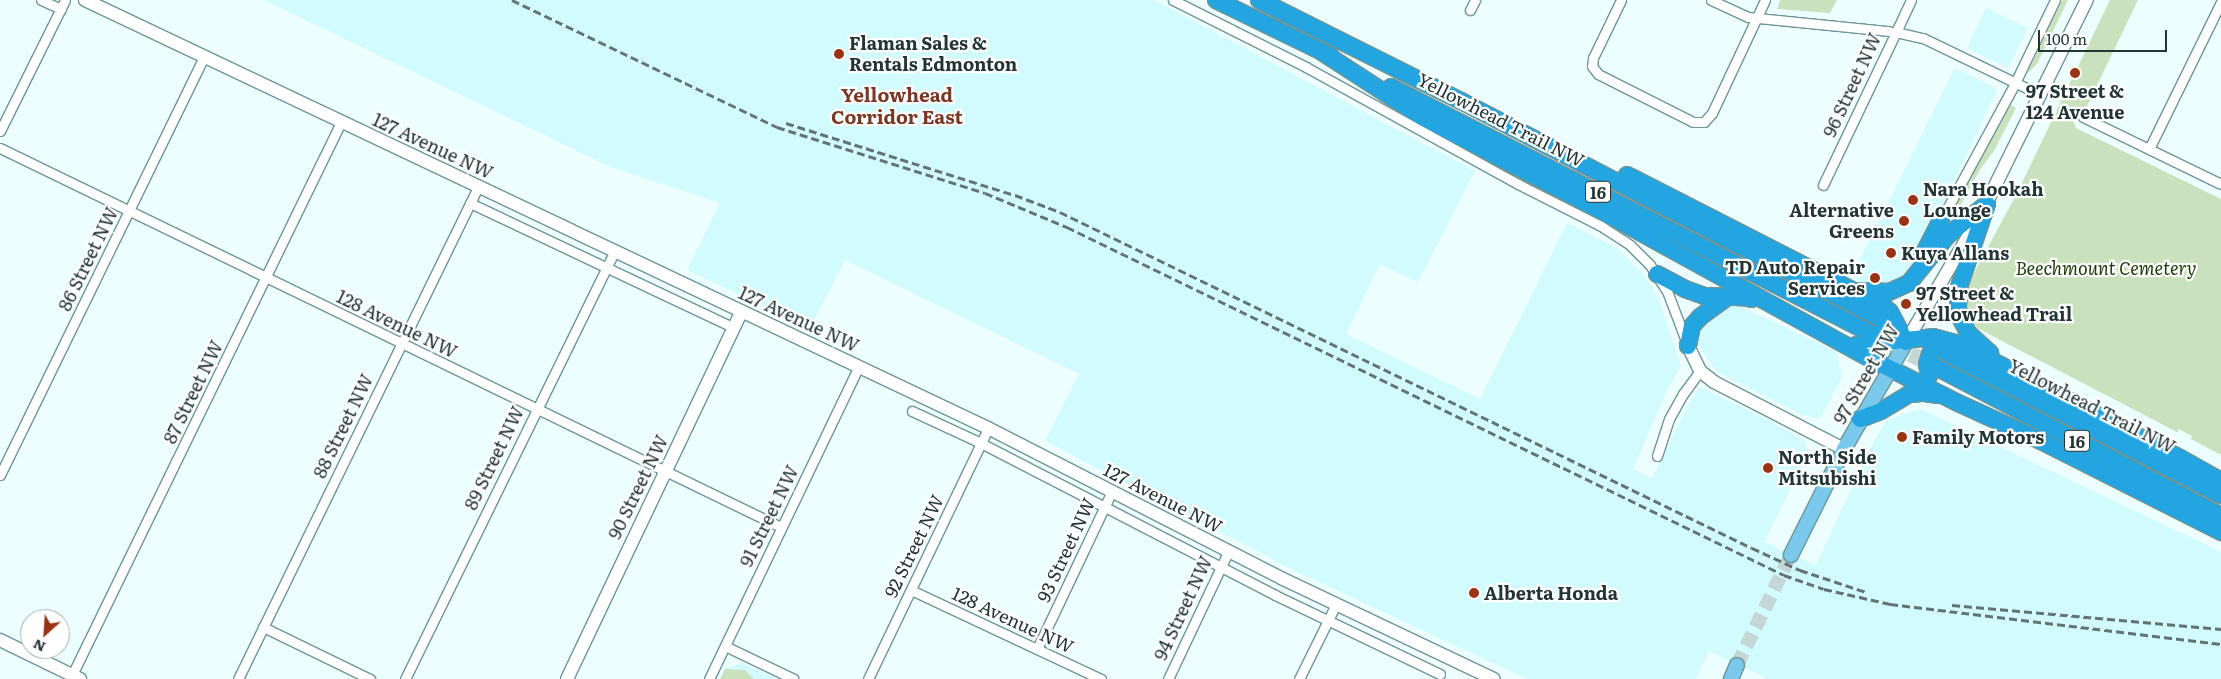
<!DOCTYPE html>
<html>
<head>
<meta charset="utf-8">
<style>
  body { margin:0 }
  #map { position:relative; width:2221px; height:679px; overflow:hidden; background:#edfeff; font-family:Literata,serif }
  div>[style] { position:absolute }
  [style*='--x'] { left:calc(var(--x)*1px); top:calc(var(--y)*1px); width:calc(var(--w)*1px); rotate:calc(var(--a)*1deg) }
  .built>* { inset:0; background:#d1fbfe }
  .green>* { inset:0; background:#c9e1bc }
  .primary-tunnel>* { height:14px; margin-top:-7px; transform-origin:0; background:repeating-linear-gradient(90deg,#c5d6d7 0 14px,transparent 0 21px) }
  .highway-tunnel>* { height:16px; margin-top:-8px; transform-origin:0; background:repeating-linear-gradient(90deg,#c5d6d7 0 16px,transparent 0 24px) }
  .roads { filter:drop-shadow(1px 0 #6e9598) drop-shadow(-1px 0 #6e9598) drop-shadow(0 1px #6e9598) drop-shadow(0 -1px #6e9598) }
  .street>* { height:9px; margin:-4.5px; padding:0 4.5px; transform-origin:4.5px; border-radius:4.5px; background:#fff }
  .secondary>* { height:12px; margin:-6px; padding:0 6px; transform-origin:6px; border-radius:6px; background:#fff }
  .primary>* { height:14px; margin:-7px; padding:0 7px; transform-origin:7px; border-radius:7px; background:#7ac9ec }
  .highway>* { height:16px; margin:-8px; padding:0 8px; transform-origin:8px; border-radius:8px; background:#22a5e0 }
  .rail>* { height:2.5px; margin-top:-1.25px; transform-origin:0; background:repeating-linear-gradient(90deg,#627374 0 8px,transparent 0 12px) }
  .dots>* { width:14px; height:14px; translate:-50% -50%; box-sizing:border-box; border:2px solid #fff; border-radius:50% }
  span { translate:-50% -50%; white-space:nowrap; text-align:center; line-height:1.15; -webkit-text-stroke:4.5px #fff; paint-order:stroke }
  .shield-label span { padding:1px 4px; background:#fff; border:1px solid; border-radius:4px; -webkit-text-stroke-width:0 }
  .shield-label { font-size:16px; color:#233435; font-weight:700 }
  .poi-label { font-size:18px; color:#233435; font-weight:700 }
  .left { translate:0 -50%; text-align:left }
  .right { translate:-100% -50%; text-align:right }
  .street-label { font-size:18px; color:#233435 }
  .park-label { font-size:18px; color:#1d3b07; font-style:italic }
  .neighbourhood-label { font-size:19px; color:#7a3623; font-weight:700 }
  .north { position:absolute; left:20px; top:609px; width:50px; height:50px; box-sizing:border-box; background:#fff; border:1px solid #a7aeae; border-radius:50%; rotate:206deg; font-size:14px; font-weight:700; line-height:20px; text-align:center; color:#233435 }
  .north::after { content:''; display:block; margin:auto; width:18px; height:22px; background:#9a3314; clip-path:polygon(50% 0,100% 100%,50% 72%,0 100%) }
  .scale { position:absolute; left:2038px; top:30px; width:129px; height:22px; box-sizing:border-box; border:2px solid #233435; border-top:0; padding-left:6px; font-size:15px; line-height:18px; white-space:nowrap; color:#233435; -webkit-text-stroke:4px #fff; paint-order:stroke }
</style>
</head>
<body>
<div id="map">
  <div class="built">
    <div style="clip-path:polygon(264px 0,1154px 0,1475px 171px,1418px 282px,1380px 264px,1346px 334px,1480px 399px,1567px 223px,1617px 248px,1645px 276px,1658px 297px,1681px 365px,1667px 391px,1633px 469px,1652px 478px,1688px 405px,1700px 387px,1762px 417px,1804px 440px,1809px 452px,1764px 542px,1816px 565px,1870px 449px,1886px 420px,1921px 409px,2221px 552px,2221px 679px,1763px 679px,1764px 677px,1709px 651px,1696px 679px,1527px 679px,1291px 569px,1045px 441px,1079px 374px,845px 260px,810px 328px,687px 270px,720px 203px,613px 168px)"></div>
    <div style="clip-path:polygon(1986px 8px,2028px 28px,2008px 68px,1967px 48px)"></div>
    <div style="clip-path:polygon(1955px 68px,1996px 88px,1996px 93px,1912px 267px,1900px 284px,1872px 288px,1851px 277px)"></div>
    <div style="clip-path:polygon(1733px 303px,1835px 351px,1843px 375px,1820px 419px,1802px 415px,1718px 372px,1707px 359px,1700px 347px,1698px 333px,1709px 319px)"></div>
    <div style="clip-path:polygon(742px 663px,776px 679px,720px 679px,725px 669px)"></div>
  </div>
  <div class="green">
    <div style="clip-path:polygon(1780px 0,1837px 0,1830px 13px,1777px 9px)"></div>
    <div style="clip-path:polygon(2062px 0,2068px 0,2037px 64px,2027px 74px)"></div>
    <div style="clip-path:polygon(2110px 0,2138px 0,2087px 106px,2080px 108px,2076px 117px,2071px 115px,2076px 128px,2221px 199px,2221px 455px,2191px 439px,2192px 436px,2179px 429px,2177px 432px,1977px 328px,1967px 313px,1967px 294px,1973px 275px,2016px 195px)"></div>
    <div style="clip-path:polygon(2011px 105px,2016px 108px,1994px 151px,1981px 168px,1957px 212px,1953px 210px,1978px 159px)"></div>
    <div style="clip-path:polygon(725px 669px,745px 670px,754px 679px,720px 679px)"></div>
  </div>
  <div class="primary-tunnel">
    <div style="--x:1737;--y:665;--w:123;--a:-63.9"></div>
  </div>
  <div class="highway-tunnel">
    <div style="--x:1889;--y:343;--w:51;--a:27.1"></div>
  </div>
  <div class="roads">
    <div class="street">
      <div style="--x:41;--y:0;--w:22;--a:24"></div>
      <div style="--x:1173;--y:0;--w:149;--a:26.7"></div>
      <div style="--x:1306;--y:67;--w:242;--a:28.9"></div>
      <div style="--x:1518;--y:184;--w:93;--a:26.8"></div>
      <div style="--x:1601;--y:226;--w:35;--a:33"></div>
      <div style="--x:1630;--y:245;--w:28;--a:45"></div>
      <div style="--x:1650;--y:265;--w:31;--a:57"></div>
      <div style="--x:1667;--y:291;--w:53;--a:69.2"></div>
      <div style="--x:1621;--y:0;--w:64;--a:115.8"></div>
      <div style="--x:1593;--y:58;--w:8;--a:97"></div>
      <div style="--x:1592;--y:66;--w:10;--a:53"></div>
      <div style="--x:1598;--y:74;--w:106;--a:26.8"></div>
      <div style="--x:1693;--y:122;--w:11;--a:0"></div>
      <div style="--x:1704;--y:122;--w:12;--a:-48"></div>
      <div style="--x:1712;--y:113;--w:125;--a:-64.9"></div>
      <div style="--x:1711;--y:0;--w:41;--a:24.7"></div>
      <div style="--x:1748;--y:17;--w:142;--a:5.7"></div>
      <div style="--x:1911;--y:0;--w:35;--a:115"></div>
      <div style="--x:1896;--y:32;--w:28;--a:13"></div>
      <div style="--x:1923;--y:38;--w:131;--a:25.8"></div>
      <div style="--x:1470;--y:10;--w:11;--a:-63"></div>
      <div style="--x:2083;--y:117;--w:153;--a:25.9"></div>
      <div style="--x:0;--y:131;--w:146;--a:-63.6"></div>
      <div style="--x:0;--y:148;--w:868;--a:25.89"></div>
      <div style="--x:2149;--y:149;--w:164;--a:-63.9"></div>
      <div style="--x:1823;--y:185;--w:174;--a:-64.5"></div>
      <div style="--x:470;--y:203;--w:292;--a:25.3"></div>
      <div style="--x:1941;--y:220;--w:156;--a:-61.6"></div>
      <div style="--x:2015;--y:83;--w:92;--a:-64.3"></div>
      <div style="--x:912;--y:411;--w:76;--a:24.9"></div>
      <div style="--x:981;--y:443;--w:331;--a:27.3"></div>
      <div style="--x:1275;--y:595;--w:183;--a:25.6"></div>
      <div style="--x:1657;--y:456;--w:39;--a:-72"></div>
      <div style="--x:1669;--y:419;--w:29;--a:-61"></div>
      <div style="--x:1683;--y:394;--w:29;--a:-54"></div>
      <div style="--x:0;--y:475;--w:465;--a:-64"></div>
      <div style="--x:911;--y:590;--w:210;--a:25.1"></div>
      <div style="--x:263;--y:627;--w:119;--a:25.9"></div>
      <div style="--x:725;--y:646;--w:76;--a:25.6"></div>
      <div style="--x:1037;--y:649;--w:175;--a:-64.6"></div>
      <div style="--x:72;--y:675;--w:615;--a:-64.06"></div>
      <div style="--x:238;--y:679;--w:547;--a:-64"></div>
      <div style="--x:405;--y:679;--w:477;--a:-63.9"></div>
      <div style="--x:709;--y:679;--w:347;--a:-64.4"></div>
      <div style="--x:868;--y:679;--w:278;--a:-64.4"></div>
      <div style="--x:1168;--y:679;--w:140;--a:-64.7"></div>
      <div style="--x:1299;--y:679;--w:84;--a:-63.7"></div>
    </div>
    <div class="secondary">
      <div style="--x:85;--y:0;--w:999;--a:25.36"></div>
      <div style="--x:988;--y:428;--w:331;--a:27.1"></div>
      <div style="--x:1283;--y:579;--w:233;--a:25.4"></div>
      <div style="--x:1983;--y:210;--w:234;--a:-63.7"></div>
      <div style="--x:1906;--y:342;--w:132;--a:-59.6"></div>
      <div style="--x:1688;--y:346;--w:28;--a:64"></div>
      <div style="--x:1700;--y:371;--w:18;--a:38"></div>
      <div style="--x:1714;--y:382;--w:146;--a:27.3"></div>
      <div style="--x:0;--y:640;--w:89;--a:26"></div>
      <div style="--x:567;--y:679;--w:407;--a:-64.6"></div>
    </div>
    <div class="primary">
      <div style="--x:1791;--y:555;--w:119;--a:-63.4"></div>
      <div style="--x:1844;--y:449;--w:124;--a:-59.9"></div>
      <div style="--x:1731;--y:679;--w:15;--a:-67"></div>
    </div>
    <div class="highway">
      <div style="--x:1216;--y:0;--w:128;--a:26"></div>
      <div style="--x:1259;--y:0;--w:226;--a:26.6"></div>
      <div style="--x:1461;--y:101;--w:469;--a:27.4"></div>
      <div style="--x:1322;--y:52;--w:119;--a:33"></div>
      <div style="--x:1422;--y:117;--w:196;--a:27.6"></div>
      <div style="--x:1596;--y:208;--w:314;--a:28.8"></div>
      <div style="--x:1871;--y:359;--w:95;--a:26.8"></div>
      <div style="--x:1956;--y:402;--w:94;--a:24.6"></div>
      <div style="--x:2041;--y:441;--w:202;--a:26.8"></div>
      <div style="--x:1391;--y:87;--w:541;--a:27.18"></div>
      <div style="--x:1627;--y:175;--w:288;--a:27.1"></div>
      <div style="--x:1883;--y:306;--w:9;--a:41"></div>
      <div style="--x:1890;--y:312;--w:34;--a:62"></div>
      <div style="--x:1987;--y:204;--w:88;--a:108.6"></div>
      <div style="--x:1959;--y:287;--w:20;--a:93"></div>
      <div style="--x:1958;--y:307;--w:8;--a:83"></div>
      <div style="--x:1959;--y:315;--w:20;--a:63"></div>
      <div style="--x:1968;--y:333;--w:30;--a:42"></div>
      <div style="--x:1922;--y:257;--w:42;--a:-62.8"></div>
      <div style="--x:1657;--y:274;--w:32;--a:28"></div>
      <div style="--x:1685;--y:289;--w:20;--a:20"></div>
      <div style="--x:1704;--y:296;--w:38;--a:2"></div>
      <div style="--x:1742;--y:297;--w:10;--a:11"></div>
      <div style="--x:1860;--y:291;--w:29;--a:2"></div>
      <div style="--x:1889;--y:292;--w:22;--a:-24"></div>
      <div style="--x:1909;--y:283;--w:60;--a:-51"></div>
      <div style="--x:1947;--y:236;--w:51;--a:-38.7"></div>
      <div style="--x:1871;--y:344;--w:13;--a:-42"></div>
      <div style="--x:1881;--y:335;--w:11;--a:-68"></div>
      <div style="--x:1885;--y:325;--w:6;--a:-90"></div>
      <div style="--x:1885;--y:319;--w:14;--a:-120"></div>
      <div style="--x:1856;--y:345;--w:77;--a:-5.9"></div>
      <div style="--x:1933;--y:337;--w:28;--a:15"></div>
      <div style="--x:1960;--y:344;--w:248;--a:27.4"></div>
      <div style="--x:2180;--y:458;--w:47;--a:29.3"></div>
      <div style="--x:1688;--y:346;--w:20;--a:-79"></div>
      <div style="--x:1692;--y:326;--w:12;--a:-48"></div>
      <div style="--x:1700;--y:317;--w:34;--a:-36"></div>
      <div style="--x:1945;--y:352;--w:311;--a:27.4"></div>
      <div style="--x:1934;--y:366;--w:324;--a:27.6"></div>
      <div style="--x:1929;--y:376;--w:12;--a:-99"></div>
      <div style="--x:1927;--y:364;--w:14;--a:-73"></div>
      <div style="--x:1931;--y:351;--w:21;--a:-25"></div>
      <div style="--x:1860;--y:419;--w:22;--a:-21"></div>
      <div style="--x:1881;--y:411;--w:33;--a:-31"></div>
      <div style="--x:1909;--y:394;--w:16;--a:-4"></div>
      <div style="--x:1925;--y:393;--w:12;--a:9"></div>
    </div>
  </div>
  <div class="rail">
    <div style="--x:512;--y:0;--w:294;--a:25.6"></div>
    <div style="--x:777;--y:127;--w:218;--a:17.6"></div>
    <div style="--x:985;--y:193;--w:89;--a:22.5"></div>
    <div style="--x:1067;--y:227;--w:797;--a:25.89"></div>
    <div style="--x:1784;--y:575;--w:42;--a:19.3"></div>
    <div style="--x:1824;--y:589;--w:68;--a:12.8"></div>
    <div style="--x:1890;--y:604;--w:333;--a:6.9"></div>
    <div style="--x:786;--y:123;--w:240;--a:17.5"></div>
    <div style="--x:1015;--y:195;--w:48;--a:20.7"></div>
    <div style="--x:1060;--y:212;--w:769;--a:25.9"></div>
    <div style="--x:1752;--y:548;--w:53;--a:24.6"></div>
    <div style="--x:1800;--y:570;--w:70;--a:18.4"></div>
    <div style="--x:1952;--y:605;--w:270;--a:5.1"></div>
  </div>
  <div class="dots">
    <div style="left:839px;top:54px;background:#9a3314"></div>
    <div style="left:2075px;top:73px;background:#9a3314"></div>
    <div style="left:1913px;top:200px;background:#9a3314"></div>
    <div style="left:1904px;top:221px;background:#9a3314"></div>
    <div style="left:1891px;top:253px;background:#9a3314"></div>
    <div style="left:1875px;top:278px;background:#9a3314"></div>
    <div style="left:1906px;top:304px;background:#9a3314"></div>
    <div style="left:1902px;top:437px;background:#9a3314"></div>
    <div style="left:1768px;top:468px;background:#9a3314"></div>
    <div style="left:1474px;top:593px;background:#9a3314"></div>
  </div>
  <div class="shield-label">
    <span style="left:1598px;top:192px">16</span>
    <span style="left:2077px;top:441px">16</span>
  </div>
  <div class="poi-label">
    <span class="left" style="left:849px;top:54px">Flaman Sales &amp;<br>Rentals Edmonton</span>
    <span style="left:2075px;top:102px">97 Street &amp;<br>124 Avenue</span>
    <span class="left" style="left:1923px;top:200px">Nara Hookah<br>Lounge</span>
    <span class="right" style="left:1894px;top:221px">Alternative<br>Greens</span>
    <span class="left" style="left:1901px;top:253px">Kuya Allans</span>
    <span class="right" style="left:1865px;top:278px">TD Auto Repair<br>Services</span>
    <span class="left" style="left:1916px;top:304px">97 Street &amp;<br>Yellowhead Trail</span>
    <span class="left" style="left:1912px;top:437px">Family Motors</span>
    <span class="left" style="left:1778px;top:468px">North Side<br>Mitsubishi</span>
    <span class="left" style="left:1484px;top:593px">Alberta Honda</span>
  </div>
  <div class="street-label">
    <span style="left:1852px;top:85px;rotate:-65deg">96 Street NW</span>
    <span style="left:1501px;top:120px;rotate:27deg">Yellowhead Trail NW</span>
    <span style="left:433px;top:146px;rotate:25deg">127 Avenue NW</span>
    <span style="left:88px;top:259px;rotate:-64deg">86 Street NW</span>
    <span style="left:799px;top:319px;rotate:25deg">127 Avenue NW</span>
    <span style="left:397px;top:324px;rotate:26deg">128 Avenue NW</span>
    <span style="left:1866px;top:374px;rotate:-60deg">97 Street NW</span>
    <span style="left:193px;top:392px;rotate:-64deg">87 Street NW</span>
    <span style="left:2092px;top:406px;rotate:27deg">Yellowhead Trail NW</span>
    <span style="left:343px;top:426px;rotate:-64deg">88 Street NW</span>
    <span style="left:494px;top:458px;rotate:-64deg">89 Street NW</span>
    <span style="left:638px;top:487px;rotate:-64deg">90 Street NW</span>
    <span style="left:1163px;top:498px;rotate:27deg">127 Avenue NW</span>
    <span style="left:769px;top:516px;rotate:-64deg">91 Street NW</span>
    <span style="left:914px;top:546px;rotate:-64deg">92 Street NW</span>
    <span style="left:1066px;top:550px;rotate:-65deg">93 Street NW</span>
    <span style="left:1183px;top:608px;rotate:-65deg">94 Street NW</span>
    <span style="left:1013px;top:620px;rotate:25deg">128 Avenue NW</span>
  </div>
  <div class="park-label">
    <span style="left:2106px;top:268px">Beechmount Cemetery</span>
  </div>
  <div class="neighbourhood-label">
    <span style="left:897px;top:106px">Yellowhead<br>Corridor East</span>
  </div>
  <div class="north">N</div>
  <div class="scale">100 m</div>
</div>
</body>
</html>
